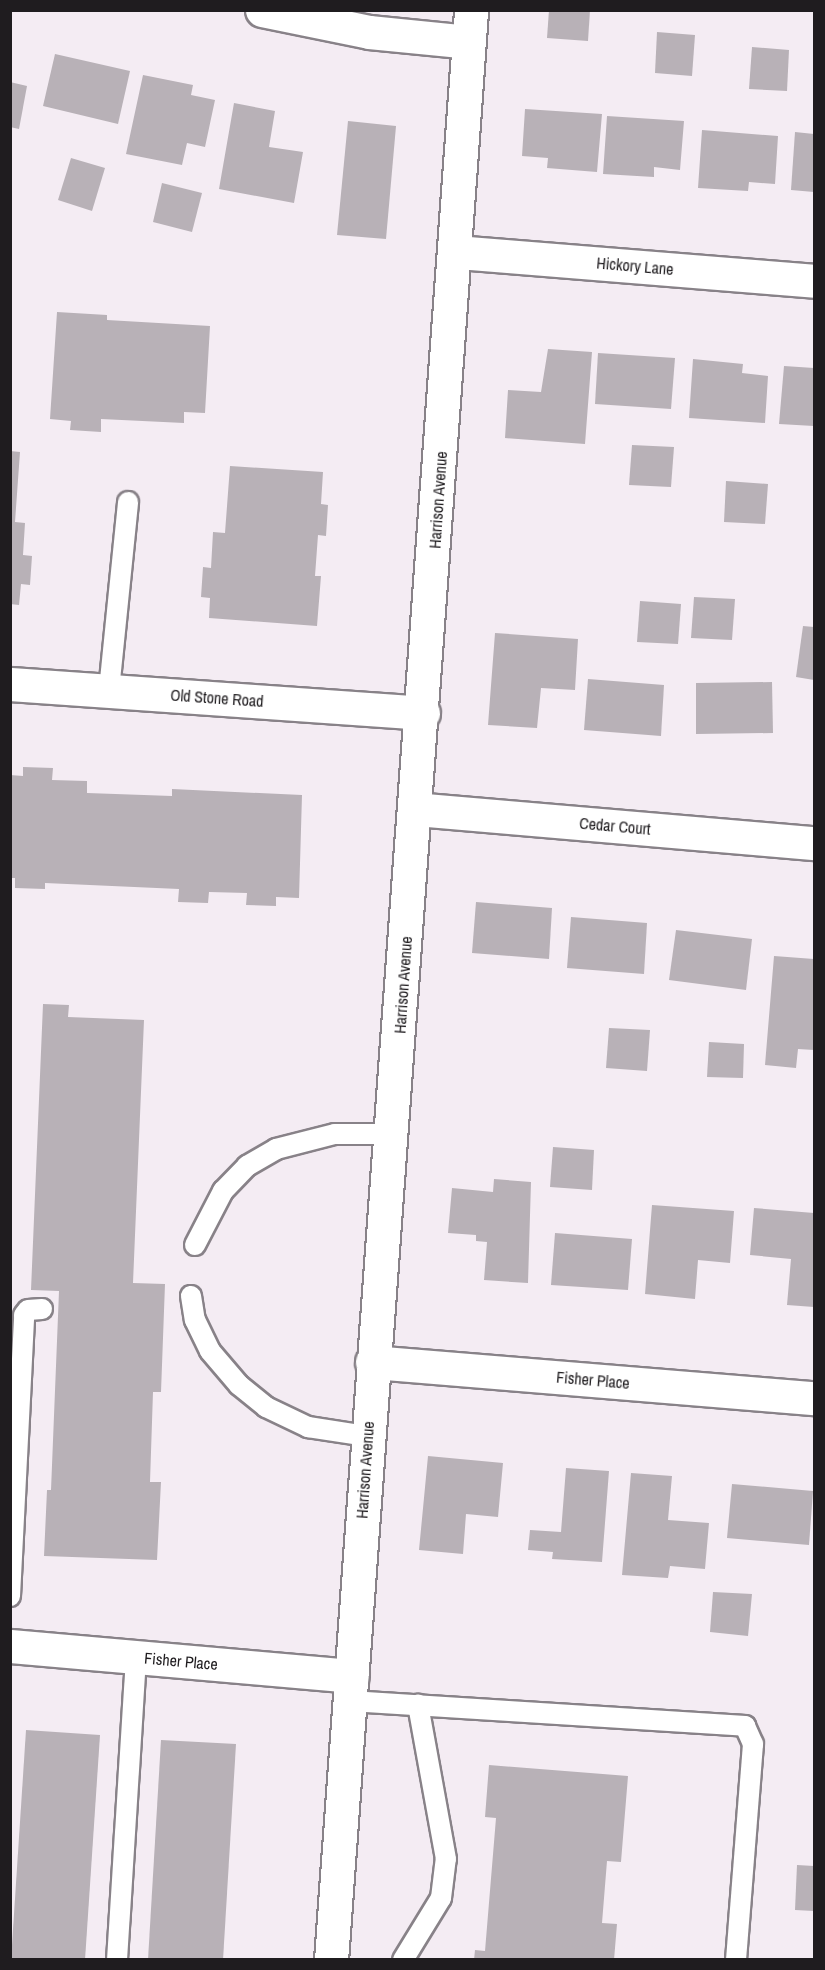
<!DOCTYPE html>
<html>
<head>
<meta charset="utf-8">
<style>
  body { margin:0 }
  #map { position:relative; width:825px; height:1970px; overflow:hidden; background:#f4ecf3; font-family:"Archivo Narrow",sans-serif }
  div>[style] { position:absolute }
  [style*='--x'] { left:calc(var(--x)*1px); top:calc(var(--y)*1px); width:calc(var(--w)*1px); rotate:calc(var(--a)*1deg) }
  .building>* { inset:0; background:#b8b1b7 }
  .roads { filter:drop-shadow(2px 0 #888288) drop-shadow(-2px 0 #888288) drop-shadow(0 2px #888288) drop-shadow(0 -2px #888288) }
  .service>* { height:20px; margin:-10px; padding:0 10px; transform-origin:10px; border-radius:10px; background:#fff }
  .minor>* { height:33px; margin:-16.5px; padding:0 16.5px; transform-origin:16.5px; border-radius:16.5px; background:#fff }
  span { translate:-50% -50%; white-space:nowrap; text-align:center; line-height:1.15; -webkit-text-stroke:4.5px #fff; paint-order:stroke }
  .street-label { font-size:16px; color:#1f1c1f }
  .frame { position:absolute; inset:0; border:12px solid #1f1c1f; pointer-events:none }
</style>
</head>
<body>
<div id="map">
  <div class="building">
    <div style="clip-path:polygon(549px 10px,590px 10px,588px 41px,547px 38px)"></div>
    <div style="clip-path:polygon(657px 32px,695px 35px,692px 76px,655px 73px)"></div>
    <div style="clip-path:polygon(752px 47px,789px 50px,787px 91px,749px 89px)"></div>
    <div style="clip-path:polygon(55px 54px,130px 71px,118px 124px,43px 106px)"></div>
    <div style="clip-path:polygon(143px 75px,193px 85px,191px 95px,215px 100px,205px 147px,187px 143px,182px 165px,126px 154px)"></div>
    <div style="clip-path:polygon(10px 82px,27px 86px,19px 129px,10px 127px)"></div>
    <div style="clip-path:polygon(234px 103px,275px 111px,269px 147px,303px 152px,294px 203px,219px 189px)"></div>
    <div style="clip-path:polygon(525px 109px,602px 114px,597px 172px,547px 168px,548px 158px,522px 156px)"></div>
    <div style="clip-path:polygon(607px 116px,684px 121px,680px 170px,654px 167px,654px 177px,603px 174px)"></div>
    <div style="clip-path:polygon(348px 121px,396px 126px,386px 239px,337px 235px)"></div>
    <div style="clip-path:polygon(702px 130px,778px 136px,775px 184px,749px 182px,748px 191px,698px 188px)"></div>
    <div style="clip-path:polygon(795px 132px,814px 134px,814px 192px,791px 190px)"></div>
    <div style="clip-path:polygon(71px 158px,105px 168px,92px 211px,58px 200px)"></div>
    <div style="clip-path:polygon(162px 183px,202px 193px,192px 232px,153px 222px)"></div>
    <div style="clip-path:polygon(57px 312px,107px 315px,107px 320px,210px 326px,205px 413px,184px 412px,184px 423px,101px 419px,101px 432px,70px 430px,71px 421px,50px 419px)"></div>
    <div style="clip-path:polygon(548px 349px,592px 352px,585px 444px,505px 438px,508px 390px,541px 392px)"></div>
    <div style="clip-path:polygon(598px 353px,675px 358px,671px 409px,595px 404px)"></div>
    <div style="clip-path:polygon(693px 359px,743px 364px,742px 373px,768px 376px,765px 423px,689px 418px)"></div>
    <div style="clip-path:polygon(784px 366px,814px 368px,814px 426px,779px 424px)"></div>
    <div style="clip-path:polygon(632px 445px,674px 447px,671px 487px,629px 485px)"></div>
    <div style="clip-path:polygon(10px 451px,20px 452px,15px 522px,25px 523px,23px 555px,32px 556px,30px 585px,21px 584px,19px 605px,10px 604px)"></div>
    <div style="clip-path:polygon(230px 466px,323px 472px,321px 504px,328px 505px,326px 536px,318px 535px,315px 576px,321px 576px,317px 626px,209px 618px,210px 598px,201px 597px,203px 567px,211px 568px,213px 532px,225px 533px)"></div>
    <div style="clip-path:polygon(726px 481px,768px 484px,765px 524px,724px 522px)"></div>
    <div style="clip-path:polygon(694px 597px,735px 599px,732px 640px,691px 638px)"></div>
    <div style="clip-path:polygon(640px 601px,681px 604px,678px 644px,637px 642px)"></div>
    <div style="clip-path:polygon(803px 626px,814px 627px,814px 680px,796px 677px)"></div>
    <div style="clip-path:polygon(495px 633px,578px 639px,575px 690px,541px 688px,537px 728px,488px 725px)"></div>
    <div style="clip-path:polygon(588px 679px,664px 685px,661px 736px,584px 730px)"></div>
    <div style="clip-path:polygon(772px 682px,773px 733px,696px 734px,696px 683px)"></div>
    <div style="clip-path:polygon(23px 767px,53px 768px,52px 780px,87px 781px,87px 793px,172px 796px,172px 789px,302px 795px,299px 898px,276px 897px,276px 906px,246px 905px,247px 893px,209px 892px,208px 903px,178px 902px,179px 889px,45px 883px,45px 889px,15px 888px,15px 878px,10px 878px,10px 775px,23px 776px)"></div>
    <div style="clip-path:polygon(476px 902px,552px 908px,549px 959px,472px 953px)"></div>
    <div style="clip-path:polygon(571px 917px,647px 923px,644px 974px,567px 968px)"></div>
    <div style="clip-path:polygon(676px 930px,752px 939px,746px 990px,669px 980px)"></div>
    <div style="clip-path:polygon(774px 956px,814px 959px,814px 1050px,798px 1049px,796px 1068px,765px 1065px)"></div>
    <div style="clip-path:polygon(43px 1004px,69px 1005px,68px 1017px,144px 1020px,133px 1283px,165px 1284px,161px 1392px,153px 1392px,150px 1482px,161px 1482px,157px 1560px,44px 1556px,47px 1490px,51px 1490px,59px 1291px,31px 1290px)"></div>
    <div style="clip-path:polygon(609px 1028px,650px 1030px,647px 1071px,606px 1068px)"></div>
    <div style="clip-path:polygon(709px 1042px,744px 1044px,743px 1078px,707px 1077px)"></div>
    <div style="clip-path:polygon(553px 1147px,594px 1150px,592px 1190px,550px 1187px)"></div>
    <div style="clip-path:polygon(494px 1179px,531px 1182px,528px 1283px,484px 1280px,487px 1242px,476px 1241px,476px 1235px,448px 1233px,452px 1188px,493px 1192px)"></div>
    <div style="clip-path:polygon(652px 1205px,734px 1211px,730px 1263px,698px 1260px,695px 1299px,645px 1294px)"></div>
    <div style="clip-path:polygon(754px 1208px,814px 1213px,814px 1307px,787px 1305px,791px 1259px,750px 1255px)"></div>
    <div style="clip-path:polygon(555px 1233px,632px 1239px,628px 1290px,551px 1285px)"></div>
    <div style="clip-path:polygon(428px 1456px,503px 1463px,498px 1517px,466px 1514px,463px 1554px,419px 1550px)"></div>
    <div style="clip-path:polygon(566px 1468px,609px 1471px,602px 1562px,552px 1559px,553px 1552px,528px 1550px,530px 1530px,561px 1532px)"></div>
    <div style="clip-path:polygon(631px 1473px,672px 1476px,668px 1520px,709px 1523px,705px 1569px,670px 1566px,668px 1578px,622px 1575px)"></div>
    <div style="clip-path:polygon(732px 1484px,813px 1491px,809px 1545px,727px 1538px)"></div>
    <div style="clip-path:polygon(713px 1592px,752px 1594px,748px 1636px,710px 1632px)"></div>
    <div style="clip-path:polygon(26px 1730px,100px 1735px,85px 1960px,11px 1960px)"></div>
    <div style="clip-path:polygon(161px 1740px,236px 1744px,223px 1960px,148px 1960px)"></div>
    <div style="clip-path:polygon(489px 1765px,628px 1776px,621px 1862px,607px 1861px,602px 1923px,617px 1924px,614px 1960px,474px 1960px,475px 1950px,485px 1951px,496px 1818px,485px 1817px)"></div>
    <div style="clip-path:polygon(797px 1865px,814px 1866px,814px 1911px,795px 1910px)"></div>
  </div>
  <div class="roads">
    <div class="service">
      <div style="--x:109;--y:690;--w:189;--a:-84.2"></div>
      <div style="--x:195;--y:1245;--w:61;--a:-62.6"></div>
      <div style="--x:223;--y:1191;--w:35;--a:-46"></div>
      <div style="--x:247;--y:1166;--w:34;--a:-30"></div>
      <div style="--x:276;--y:1149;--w:61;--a:-14.3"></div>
      <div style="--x:335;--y:1134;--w:57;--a:0"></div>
      <div style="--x:191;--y:1296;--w:24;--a:81"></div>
      <div style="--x:195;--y:1320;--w:34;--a:64"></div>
      <div style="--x:210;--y:1351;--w:45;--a:49.5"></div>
      <div style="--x:239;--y:1385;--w:35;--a:39"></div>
      <div style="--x:266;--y:1407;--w:47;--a:25.5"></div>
      <div style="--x:308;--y:1427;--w:60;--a:8.7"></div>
      <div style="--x:10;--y:1596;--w:281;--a:-87.1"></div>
      <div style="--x:24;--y:1315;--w:6;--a:-51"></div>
      <div style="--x:28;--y:1310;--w:14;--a:-4"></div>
      <div style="--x:350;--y:1701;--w:396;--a:3.6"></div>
      <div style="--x:745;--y:1726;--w:20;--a:66"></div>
      <div style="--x:753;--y:1744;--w:217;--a:94.5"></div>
      <div style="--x:117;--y:1960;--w:304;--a:-86.4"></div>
      <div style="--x:403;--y:1960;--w:73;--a:-58.5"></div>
      <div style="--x:441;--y:1898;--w:39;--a:-83"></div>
      <div style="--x:446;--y:1859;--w:157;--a:-100.3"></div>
    </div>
    <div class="minor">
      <div style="--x:262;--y:10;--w:109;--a:11.6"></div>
      <div style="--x:369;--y:32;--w:100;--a:5.7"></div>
      <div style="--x:456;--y:252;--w:359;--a:4.6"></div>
      <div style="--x:10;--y:684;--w:414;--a:4"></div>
      <div style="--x:415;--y:809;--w:400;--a:4.9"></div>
      <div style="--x:372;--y:1362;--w:443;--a:4.7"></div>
      <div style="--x:10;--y:1646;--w:343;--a:5"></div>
      <div style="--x:331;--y:1960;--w:1955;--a:-85.89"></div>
    </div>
  </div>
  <div class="street-label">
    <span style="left:635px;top:266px;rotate:5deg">Hickory Lane</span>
    <span style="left:438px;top:500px;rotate:-86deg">Harrison Avenue</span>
    <span style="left:217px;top:698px;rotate:4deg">Old Stone Road</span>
    <span style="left:615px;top:826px;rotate:5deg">Cedar Court</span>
    <span style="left:403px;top:985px;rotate:-86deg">Harrison Avenue</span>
    <span style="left:593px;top:1380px;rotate:5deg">Fisher Place</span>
    <span style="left:365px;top:1470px;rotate:-86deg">Harrison Avenue</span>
    <span style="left:181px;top:1661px;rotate:5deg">Fisher Place</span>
  </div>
  <div class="frame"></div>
</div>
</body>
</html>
